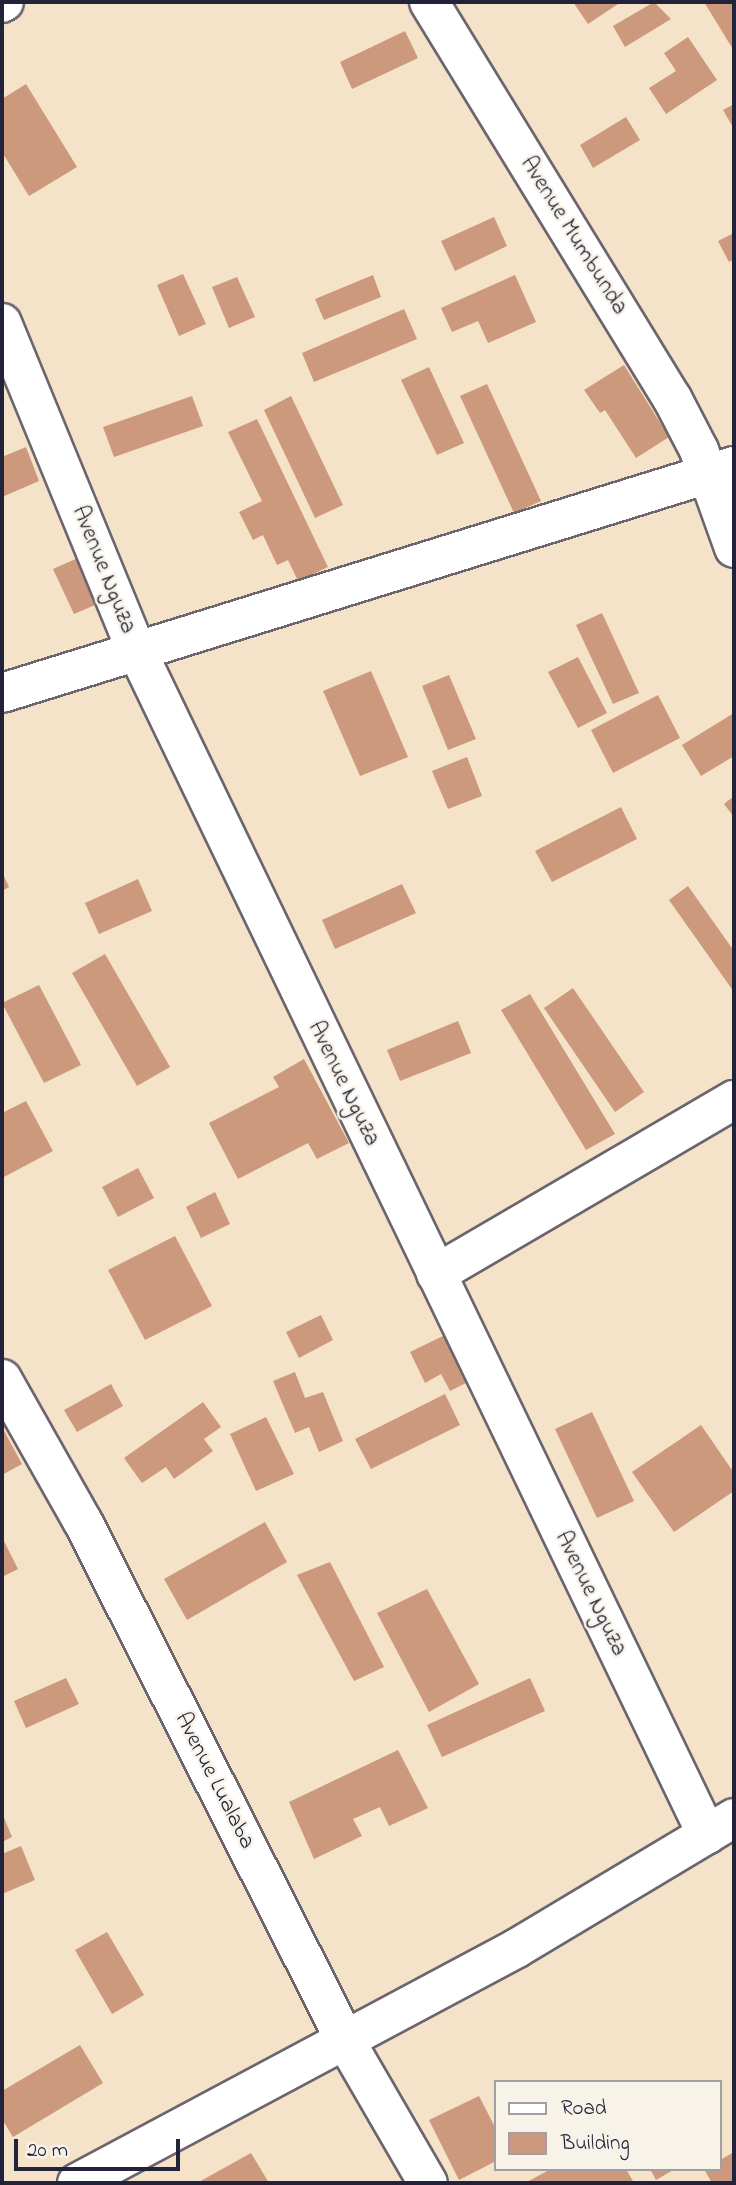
<!DOCTYPE html>
<html>
<head>
<meta charset="utf-8">
<style>
  body { margin:0 }
  #map { position:relative; width:736px; height:2185px; overflow:hidden; background:#f4e2c9; font-family:"Indie Flower",sans-serif }
  div>[style] { position:absolute }
  [style*='--x'] { left:calc(var(--x)*1px); top:calc(var(--y)*1px); width:calc(var(--w)*1px); rotate:calc(var(--a)*1deg) }
  .building>* { inset:0; background:#cc997c }
  .roads { filter:drop-shadow(2px 0 #6c656d) drop-shadow(-2px 0 #6c656d) drop-shadow(0 2px #6c656d) drop-shadow(0 -2px #6c656d) }
  .minor>* { height:38px; margin:-19px; padding:0 19px; transform-origin:19px; border-radius:19px; background:#fff }
  span { translate:-50% -50%; white-space:nowrap; text-align:center; line-height:1.15; -webkit-text-stroke:5px #f7f3e8; paint-order:stroke }
  .street-label { font-size:23px; color:#22223b }
  .frame { position:absolute; inset:0; border:4px solid #22223b; pointer-events:none }
  .legend { position:absolute; left:494px; top:2080px; width:228px; height:91px; box-sizing:border-box; background:#f7f3e8; border:2px solid #a29fa3; margin:0; padding:9px 12px; list-style:none; font-size:21px; color:#22223b }
  .legend li { display:flex; align-items:center; gap:14px; height:35px }
  .legend b { width:35px; border:2px solid #a29fa3 }
  .scale { position:absolute; left:14px; top:2139px; width:166px; height:32px; box-sizing:border-box; border:4px solid #22223b; border-top:0; padding-left:9px; font-size:21px; line-height:24px; white-space:nowrap; color:#22223b; -webkit-text-stroke:5px #f7f3e8; paint-order:stroke }
</style>
</head>
<body>
<div id="map">
  <div class="building">
    <div style="clip-path:polygon(573px 2px,621px 2px,588px 24px)"></div>
    <div style="clip-path:polygon(654px 2px,671px 19px,625px 47px,613px 26px)"></div>
    <div style="clip-path:polygon(704px 2px,734px 4px,734px 51px)"></div>
    <div style="clip-path:polygon(405px 31px,418px 58px,352px 89px,340px 62px)"></div>
    <div style="clip-path:polygon(688px 37px,717px 80px,666px 114px,649px 88px,676px 71px,664px 53px)"></div>
    <div style="clip-path:polygon(26px 84px,77px 167px,29px 196px,2px 152px,2px 99px)"></div>
    <div style="clip-path:polygon(734px 104px,734px 129px,723px 110px)"></div>
    <div style="clip-path:polygon(626px 117px,640px 140px,593px 168px,580px 145px)"></div>
    <div style="clip-path:polygon(494px 217px,507px 246px,455px 271px,441px 241px)"></div>
    <div style="clip-path:polygon(734px 233px,734px 259px,729px 262px,718px 241px)"></div>
    <div style="clip-path:polygon(183px 274px,206px 324px,179px 336px,157px 285px)"></div>
    <div style="clip-path:polygon(373px 275px,381px 297px,324px 320px,315px 299px)"></div>
    <div style="clip-path:polygon(515px 275px,536px 322px,488px 343px,478px 321px,452px 332px,441px 308px)"></div>
    <div style="clip-path:polygon(237px 277px,255px 317px,229px 328px,212px 287px)"></div>
    <div style="clip-path:polygon(404px 309px,417px 339px,314px 382px,302px 353px)"></div>
    <div style="clip-path:polygon(624px 365px,669px 437px,636px 458px,605px 410px,600px 413px,584px 390px)"></div>
    <div style="clip-path:polygon(429px 367px,464px 443px,437px 455px,401px 380px)"></div>
    <div style="clip-path:polygon(487px 384px,541px 501px,514px 513px,460px 396px)"></div>
    <div style="clip-path:polygon(192px 396px,203px 426px,114px 457px,103px 427px)"></div>
    <div style="clip-path:polygon(291px 396px,343px 505px,315px 518px,264px 410px)"></div>
    <div style="clip-path:polygon(257px 419px,328px 567px,298px 581px,288px 560px,277px 565px,263px 535px,253px 540px,239px 512px,262px 501px,228px 432px)"></div>
    <div style="clip-path:polygon(26px 447px,39px 481px,2px 497px,2px 457px)"></div>
    <div style="clip-path:polygon(80px 557px,102px 602px,74px 614px,53px 569px)"></div>
    <div style="clip-path:polygon(602px 613px,639px 693px,613px 704px,576px 625px)"></div>
    <div style="clip-path:polygon(578px 657px,607px 713px,578px 728px,548px 672px)"></div>
    <div style="clip-path:polygon(371px 671px,408px 757px,360px 776px,323px 691px)"></div>
    <div style="clip-path:polygon(449px 675px,476px 739px,448px 750px,422px 686px)"></div>
    <div style="clip-path:polygon(658px 695px,680px 738px,613px 773px,591px 730px)"></div>
    <div style="clip-path:polygon(734px 713px,734px 756px,701px 776px,682px 745px)"></div>
    <div style="clip-path:polygon(467px 757px,482px 796px,448px 809px,432px 771px)"></div>
    <div style="clip-path:polygon(734px 796px,734px 817px,724px 804px)"></div>
    <div style="clip-path:polygon(621px 807px,637px 839px,552px 882px,535px 851px)"></div>
    <div style="clip-path:polygon(2px 872px,9px 887px,2px 891px)"></div>
    <div style="clip-path:polygon(138px 879px,152px 911px,99px 934px,85px 903px)"></div>
    <div style="clip-path:polygon(402px 884px,416px 913px,335px 949px,322px 920px)"></div>
    <div style="clip-path:polygon(688px 886px,734px 951px,734px 992px,669px 900px)"></div>
    <div style="clip-path:polygon(105px 954px,170px 1067px,137px 1086px,72px 973px)"></div>
    <div style="clip-path:polygon(39px 985px,81px 1065px,44px 1083px,2px 1003px)"></div>
    <div style="clip-path:polygon(573px 988px,644px 1092px,615px 1112px,544px 1008px)"></div>
    <div style="clip-path:polygon(530px 994px,615px 1134px,586px 1150px,501px 1010px)"></div>
    <div style="clip-path:polygon(458px 1021px,471px 1053px,400px 1081px,387px 1050px)"></div>
    <div style="clip-path:polygon(304px 1059px,349px 1143px,317px 1159px,308px 1143px,238px 1179px,209px 1123px,279px 1087px,273px 1077px)"></div>
    <div style="clip-path:polygon(26px 1101px,53px 1151px,2px 1178px,2px 1113px)"></div>
    <div style="clip-path:polygon(138px 1168px,154px 1198px,118px 1217px,102px 1187px)"></div>
    <div style="clip-path:polygon(215px 1192px,230px 1224px,201px 1238px,186px 1207px)"></div>
    <div style="clip-path:polygon(175px 1236px,212px 1306px,145px 1340px,108px 1270px)"></div>
    <div style="clip-path:polygon(321px 1315px,333px 1340px,299px 1358px,286px 1332px)"></div>
    <div style="clip-path:polygon(447px 1334px,472px 1380px,450px 1391px,441px 1374px,425px 1383px,410px 1352px)"></div>
    <div style="clip-path:polygon(295px 1372px,305px 1398px,323px 1392px,343px 1441px,319px 1452px,309px 1427px,295px 1433px,273px 1381px)"></div>
    <div style="clip-path:polygon(111px 1384px,123px 1406px,77px 1432px,64px 1410px)"></div>
    <div style="clip-path:polygon(445px 1394px,460px 1425px,371px 1469px,355px 1439px)"></div>
    <div style="clip-path:polygon(203px 1402px,221px 1427px,204px 1439px,213px 1451px,174px 1479px,166px 1467px,142px 1483px,124px 1458px)"></div>
    <div style="clip-path:polygon(592px 1412px,634px 1501px,597px 1518px,555px 1429px)"></div>
    <div style="clip-path:polygon(266px 1417px,294px 1474px,256px 1491px,230px 1434px)"></div>
    <div style="clip-path:polygon(701px 1425px,734px 1473px,734px 1491px,674px 1532px,632px 1472px)"></div>
    <div style="clip-path:polygon(2px 1427px,22px 1464px,2px 1475px)"></div>
    <div style="clip-path:polygon(265px 1522px,287px 1562px,187px 1620px,164px 1579px)"></div>
    <div style="clip-path:polygon(2px 1537px,18px 1569px,2px 1577px)"></div>
    <div style="clip-path:polygon(330px 1562px,384px 1667px,354px 1681px,297px 1575px)"></div>
    <div style="clip-path:polygon(427px 1589px,479px 1684px,429px 1712px,377px 1613px)"></div>
    <div style="clip-path:polygon(66px 1678px,79px 1704px,26px 1728px,14px 1701px)"></div>
    <div style="clip-path:polygon(530px 1678px,545px 1711px,442px 1757px,427px 1725px)"></div>
    <div style="clip-path:polygon(398px 1750px,428px 1808px,389px 1826px,380px 1807px,353px 1819px,362px 1836px,314px 1859px,289px 1802px)"></div>
    <div style="clip-path:polygon(2px 1813px,12px 1837px,2px 1842px)"></div>
    <div style="clip-path:polygon(21px 1846px,35px 1880px,2px 1894px,2px 1854px)"></div>
    <div style="clip-path:polygon(107px 1932px,144px 1995px,112px 2014px,75px 1950px)"></div>
    <div style="clip-path:polygon(80px 2045px,103px 2083px,13px 2137px,2px 2119px,2px 2091px)"></div>
    <div style="clip-path:polygon(479px 2096px,496px 2129px,496px 2161px,459px 2180px,429px 2120px)"></div>
    <div style="clip-path:polygon(734px 2152px,734px 2183px,712px 2183px,704px 2169px,720px 2169px,720px 2160px)"></div>
    <div style="clip-path:polygon(251px 2153px,269px 2183px,197px 2183px)"></div>
    <div style="clip-path:polygon(551px 2169px,626px 2169px,634px 2183px,525px 2183px)"></div>
    <div style="clip-path:polygon(650px 2169px,675px 2169px,656px 2180px)"></div>
  </div>
  <div class="roads">
    <div class="minor">
      <div style="--x:429;--y:2;--w:465;--a:58.5"></div>
      <div style="--x:672;--y:398;--w:59;--a:62.6"></div>
      <div style="--x:699;--y:450;--w:104;--a:70.3"></div>
      <div style="--x:2;--y:3;--w:2;--a:-27"></div>
      <div style="--x:2;--y:323;--w:352;--a:67.7"></div>
      <div style="--x:136;--y:649;--w:1316;--a:64.29"></div>
      <div style="--x:2;--y:693;--w:766;--a:-17.23"></div>
      <div style="--x:436;--y:1274;--w:345;--a:-30.3"></div>
      <div style="--x:2;--y:1379;--w:164;--a:60.5"></div>
      <div style="--x:83;--y:1522;--w:580;--a:63.17"></div>
      <div style="--x:345;--y:2040;--w:165;--a:59.9"></div>
      <div style="--x:77;--y:2183;--w:499;--a:-28.1"></div>
      <div style="--x:517;--y:1948;--w:253;--a:-30.9"></div>
    </div>
  </div>
  <div class="street-label">
    <span style="left:573px;top:236px;rotate:58deg">Avenue Mumbunda</span>
    <span style="left:103px;top:570px;rotate:68deg">Avenue Nguza</span>
    <span style="left:343px;top:1084px;rotate:64deg">Avenue Nguza</span>
    <span style="left:590px;top:1594px;rotate:64deg">Avenue Nguza</span>
    <span style="left:214px;top:1781px;rotate:63deg">Avenue Lualaba</span>
  </div>
  <div class="frame"></div>
  <ul class="legend">
  <li><b style="height:9px;background:#fff"></b>Road</li>
  <li><b style="height:19px;background:#cc997c"></b>Building</li>
  </ul>
  <div class="scale">20 m</div>
</div>
</body>
</html>
